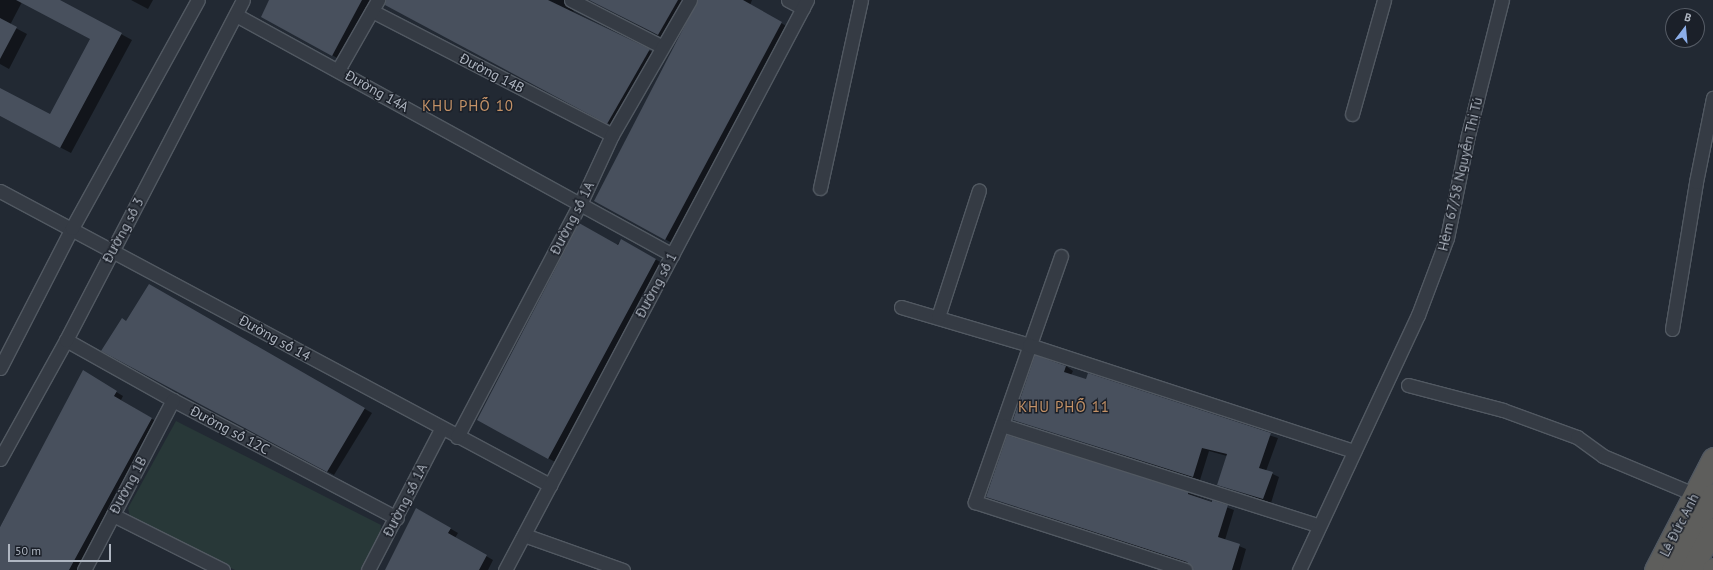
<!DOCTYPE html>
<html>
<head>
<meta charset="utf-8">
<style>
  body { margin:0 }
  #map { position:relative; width:1713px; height:570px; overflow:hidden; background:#222933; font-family:"PT Sans",sans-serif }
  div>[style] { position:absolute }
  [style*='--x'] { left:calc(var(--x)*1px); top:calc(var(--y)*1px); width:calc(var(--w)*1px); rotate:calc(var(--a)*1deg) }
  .green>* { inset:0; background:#283838 }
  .shadow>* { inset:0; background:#0007 }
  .building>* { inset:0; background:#48505d }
  .roads { filter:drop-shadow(1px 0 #525962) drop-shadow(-1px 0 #525962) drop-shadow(0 1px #525962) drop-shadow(0 -1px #525962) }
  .minor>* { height:13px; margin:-6.5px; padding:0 6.5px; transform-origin:6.5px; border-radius:6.5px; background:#353b44 }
  .trunk>* { height:21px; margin:-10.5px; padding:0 10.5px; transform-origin:10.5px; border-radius:10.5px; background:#5e5e5c }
  span { translate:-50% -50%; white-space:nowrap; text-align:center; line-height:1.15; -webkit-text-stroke:3px #1b2029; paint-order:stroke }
  .street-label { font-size:14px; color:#afb6c1 }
  .neighbourhood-label { font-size:15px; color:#c49267; letter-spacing:1px }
  .north { position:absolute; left:1665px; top:8px; width:40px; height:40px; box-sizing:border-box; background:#1b2029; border:1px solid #565c66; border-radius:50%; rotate:16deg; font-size:11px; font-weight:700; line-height:16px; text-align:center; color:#afb6c1 }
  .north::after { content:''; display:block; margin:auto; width:14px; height:18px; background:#8caee9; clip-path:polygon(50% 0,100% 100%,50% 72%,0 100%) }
  .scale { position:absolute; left:8px; top:544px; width:103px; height:18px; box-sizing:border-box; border:2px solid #afb6c1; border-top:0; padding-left:5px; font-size:12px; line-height:14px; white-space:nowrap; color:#afb6c1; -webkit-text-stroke:3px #1b2029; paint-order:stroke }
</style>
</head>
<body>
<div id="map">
  <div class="green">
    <div style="clip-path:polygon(176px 421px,381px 525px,380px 532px,360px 570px,235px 570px,130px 517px,128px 508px)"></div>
  </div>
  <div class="shadow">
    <div style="clip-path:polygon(0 0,58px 0,132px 40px,71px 153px,0 116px,0 89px,51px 116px,91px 39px,22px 2px,10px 25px,27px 34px,9px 69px,0 64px)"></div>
    <div style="clip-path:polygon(131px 0,153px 0,148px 9px)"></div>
    <div style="clip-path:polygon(271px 0,371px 0,339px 59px,263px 17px)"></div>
    <div style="clip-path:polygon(386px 0,571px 0,570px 5px,574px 12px,656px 54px,615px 127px,393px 8px,386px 4px)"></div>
    <div style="clip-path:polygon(590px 0,687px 0,665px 39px)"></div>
    <div style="clip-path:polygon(699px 0,752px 0,750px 5px,788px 27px,672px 243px,596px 201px)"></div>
    <div style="clip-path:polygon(621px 240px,662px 263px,555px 462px,478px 419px)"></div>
    <div style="clip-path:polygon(150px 286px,372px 413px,334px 475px,110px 354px)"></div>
    <div style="clip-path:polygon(1066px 366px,1073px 371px,1071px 375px,1278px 438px,1266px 471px,1279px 477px,1271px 503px,1218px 484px,1227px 456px,1209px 451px,1200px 480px,1015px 420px)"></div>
    <div style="clip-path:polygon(83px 372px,123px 396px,121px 400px,159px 423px,77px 570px,0 570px,0 527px)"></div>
    <div style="clip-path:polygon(1188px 493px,1234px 510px,1225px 540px,1246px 549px,1240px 570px,1195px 570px,1190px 564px,987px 497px)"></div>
    <div style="clip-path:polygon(417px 509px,458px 533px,455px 538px,493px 560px,488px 570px,386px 570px)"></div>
  </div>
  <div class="building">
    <div style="clip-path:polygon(16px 0,60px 0,122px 33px,60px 148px,0 116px,0 88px,50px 114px,90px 39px)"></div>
    <div style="clip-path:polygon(269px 0,362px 0,332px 56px,261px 17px)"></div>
    <div style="clip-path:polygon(386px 0,548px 0,650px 49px,607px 124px,385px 5px)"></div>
    <div style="clip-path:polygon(589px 0,678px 0,658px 35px)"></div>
    <div style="clip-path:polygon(698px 0,743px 0,782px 22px,665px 240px,594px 201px)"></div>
    <div style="clip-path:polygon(0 18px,17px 27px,0 59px)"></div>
    <div style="clip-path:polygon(579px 223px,618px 245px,621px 239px,656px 259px,548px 459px,477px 420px)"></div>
    <div style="clip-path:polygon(149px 284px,365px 408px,327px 472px,101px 351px,122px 318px,126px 321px)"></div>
    <div style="clip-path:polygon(1035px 355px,1066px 366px,1064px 372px,1086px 379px,1088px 373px,1271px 433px,1259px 468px,1273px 472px,1263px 499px,1217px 485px,1227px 454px,1202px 448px,1193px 477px,1013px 420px)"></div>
    <div style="clip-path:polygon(83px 370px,117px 391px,114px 396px,152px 418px,69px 570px,0 570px,0 527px)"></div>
    <div style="clip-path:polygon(1007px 435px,1188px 492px,1188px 494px,1212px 502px,1212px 500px,1228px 505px,1218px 537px,1240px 544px,1232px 570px,1193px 570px,1187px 562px,986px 497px)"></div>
    <div style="clip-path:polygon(416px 508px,451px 528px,448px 533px,487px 555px,479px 570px,385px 570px)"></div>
  </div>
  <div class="roads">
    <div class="minor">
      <div style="--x:571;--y:0;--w:101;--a:27.1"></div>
      <div style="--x:788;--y:0;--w:17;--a:28"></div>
      <div style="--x:372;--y:11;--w:270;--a:27.3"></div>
      <div style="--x:236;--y:15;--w:498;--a:28.8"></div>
      <div style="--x:338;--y:70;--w:81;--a:-60.3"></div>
      <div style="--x:1352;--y:114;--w:118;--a:-74.3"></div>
      <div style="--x:820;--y:188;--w:192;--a:-77.7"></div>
      <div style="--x:0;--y:191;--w:624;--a:28.13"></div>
      <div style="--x:1061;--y:256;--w:261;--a:109.3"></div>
      <div style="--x:975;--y:502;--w:221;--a:17.9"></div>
      <div style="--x:901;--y:307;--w:134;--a:16.5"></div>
      <div style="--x:1029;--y:345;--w:341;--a:18.1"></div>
      <div style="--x:938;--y:317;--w:133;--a:-72.1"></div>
      <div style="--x:1672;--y:329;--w:149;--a:-80.7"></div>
      <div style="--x:1696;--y:182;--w:86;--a:-78.6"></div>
      <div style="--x:66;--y:340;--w:123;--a:29.3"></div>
      <div style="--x:173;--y:400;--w:253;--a:27.8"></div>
      <div style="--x:0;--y:368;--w:157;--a:-62.8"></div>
      <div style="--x:72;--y:228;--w:260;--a:-61.1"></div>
      <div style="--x:1408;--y:385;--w:98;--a:14.7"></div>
      <div style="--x:1503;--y:410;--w:79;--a:20"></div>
      <div style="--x:1577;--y:437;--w:32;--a:36"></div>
      <div style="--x:1603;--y:456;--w:99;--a:22.7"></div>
      <div style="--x:1002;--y:425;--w:331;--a:17.6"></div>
      <div style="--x:457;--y:437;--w:263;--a:-62.2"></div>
      <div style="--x:580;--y:204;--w:76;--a:-65.1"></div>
      <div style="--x:612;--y:135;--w:156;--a:-60"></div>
      <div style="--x:0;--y:459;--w:136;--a:-61"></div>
      <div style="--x:66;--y:340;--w:383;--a:-62.5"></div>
      <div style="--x:113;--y:515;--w:123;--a:26.6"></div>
      <div style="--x:524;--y:535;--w:105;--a:19.5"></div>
      <div style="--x:84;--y:570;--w:192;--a:-62.4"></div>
      <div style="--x:368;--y:570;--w:159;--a:-62.6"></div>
      <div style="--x:505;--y:570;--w:645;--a:-62.08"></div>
      <div style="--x:1299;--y:570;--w:281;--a:-65"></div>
      <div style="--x:1418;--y:315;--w:82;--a:-69.4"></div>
      <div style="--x:1447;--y:238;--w:105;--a:-78.5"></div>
      <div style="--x:1468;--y:135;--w:139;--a:-75.9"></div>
    </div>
    <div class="trunk">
      <div style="--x:1655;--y:570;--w:126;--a:-62.6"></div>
      <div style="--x:1672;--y:570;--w:86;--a:-61.7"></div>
      <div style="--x:1691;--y:570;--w:47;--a:-61.8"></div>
      <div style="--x:1713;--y:570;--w:1;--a:-90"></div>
    </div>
  </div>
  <div class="street-label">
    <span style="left:492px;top:73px;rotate:27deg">Đường 14B</span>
    <span style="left:377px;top:91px;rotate:29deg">Đường 14A</span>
    <span style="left:1460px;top:174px;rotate:-77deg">Hẻm 67/58 Nguyễn Thị Tú</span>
    <span style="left:572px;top:218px;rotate:-63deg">Đường số 1A</span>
    <span style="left:123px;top:230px;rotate:-62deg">Đường số 3</span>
    <span style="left:656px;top:285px;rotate:-62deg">Đường số 1</span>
    <span style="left:275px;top:338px;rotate:29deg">Đường số 14</span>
    <span style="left:230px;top:430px;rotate:28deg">Đường số 12C</span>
    <span style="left:128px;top:485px;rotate:-62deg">Đường 1B</span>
    <span style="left:405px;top:500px;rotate:-63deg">Đường số 1A</span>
    <span style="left:1679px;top:525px;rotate:-63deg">Lê Đức Anh</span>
  </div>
  <div class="neighbourhood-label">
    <span style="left:468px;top:106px">KHU PHỐ 10</span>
    <span style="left:1064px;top:407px">KHU PHỐ 11</span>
  </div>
  <div class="north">B</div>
  <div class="scale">50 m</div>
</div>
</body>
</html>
